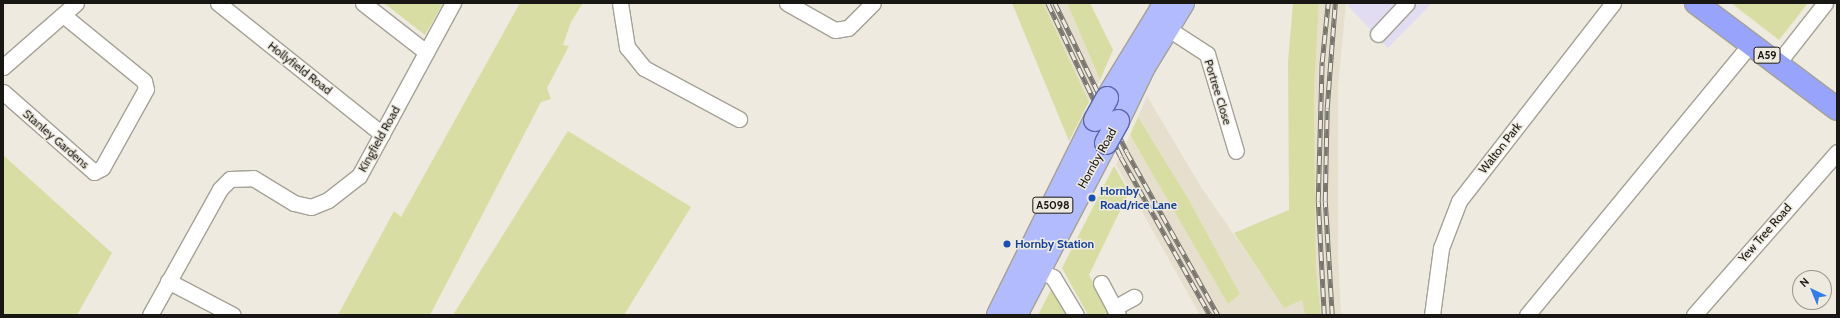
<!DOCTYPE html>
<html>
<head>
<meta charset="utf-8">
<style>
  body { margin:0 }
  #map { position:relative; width:1840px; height:318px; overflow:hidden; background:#eeeadf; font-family:Cabin,sans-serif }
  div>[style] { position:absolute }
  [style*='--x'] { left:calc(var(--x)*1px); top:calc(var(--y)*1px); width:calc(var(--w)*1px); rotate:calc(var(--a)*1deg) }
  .commercial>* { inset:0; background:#e2dcf2 }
  .built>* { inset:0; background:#e6dfcd }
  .green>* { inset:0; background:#d8dea3 }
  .roads { filter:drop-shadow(1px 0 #a5a196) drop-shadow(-1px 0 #a5a196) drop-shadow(0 1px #a5a196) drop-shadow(0 -1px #a5a196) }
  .minor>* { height:15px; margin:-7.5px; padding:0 7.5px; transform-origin:7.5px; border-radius:7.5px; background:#fff }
  .primary>* { height:22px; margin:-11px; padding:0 11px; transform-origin:11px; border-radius:11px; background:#b2bbfd }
  .trunk>* { height:22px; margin:-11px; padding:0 11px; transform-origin:11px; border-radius:11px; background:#98a4fc }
  .rail>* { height:4.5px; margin-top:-2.25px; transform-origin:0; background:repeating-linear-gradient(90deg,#eeeadf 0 9px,#77756e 0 18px); box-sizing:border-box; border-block:1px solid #77756e }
  .bridges { filter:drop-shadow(1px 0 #5b64aa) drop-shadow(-1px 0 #5b64aa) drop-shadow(0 1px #5b64aa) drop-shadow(0 -1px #5b64aa) }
  .primary-bridge>* { height:22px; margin:-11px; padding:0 11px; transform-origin:11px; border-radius:11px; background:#b2bbfd }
  .dots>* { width:11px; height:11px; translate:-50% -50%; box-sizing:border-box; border:2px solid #eeeadf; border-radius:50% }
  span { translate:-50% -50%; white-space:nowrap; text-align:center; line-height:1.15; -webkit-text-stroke:3px #eeeadf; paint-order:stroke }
  .shield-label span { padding:1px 3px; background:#eeeadf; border:1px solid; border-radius:3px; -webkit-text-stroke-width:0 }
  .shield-label { font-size:11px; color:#191714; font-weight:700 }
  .street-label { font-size:12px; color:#191714 }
  .transit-label { font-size:12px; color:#164399; font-weight:700 }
  .left { translate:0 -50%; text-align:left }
  .frame { position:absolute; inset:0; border:4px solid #191714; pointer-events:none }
  .north { position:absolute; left:1792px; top:270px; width:40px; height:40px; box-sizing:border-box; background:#eeeadf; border:1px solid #99968e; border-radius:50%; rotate:316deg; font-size:11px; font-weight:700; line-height:16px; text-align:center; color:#191714 }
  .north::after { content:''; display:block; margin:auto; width:14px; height:18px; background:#317ce8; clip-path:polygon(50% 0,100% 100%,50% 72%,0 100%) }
</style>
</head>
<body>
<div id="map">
  <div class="commercial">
    <div style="clip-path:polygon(1348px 3px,1432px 3px,1388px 48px,1348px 6px)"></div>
  </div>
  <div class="built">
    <div style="clip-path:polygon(1043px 3px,1067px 3px,1100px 80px,1089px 102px)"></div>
    <div style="clip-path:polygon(1319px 3px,1346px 3px,1338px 88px,1338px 254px,1341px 315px,1321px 315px,1316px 269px,1314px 96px)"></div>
    <div style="clip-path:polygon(1147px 96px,1201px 187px,1284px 307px,1302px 300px,1305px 315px,1200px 315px,1116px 165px,1130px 135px,1228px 303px,1240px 294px,1189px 200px,1138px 117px)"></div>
  </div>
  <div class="green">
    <div style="clip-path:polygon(384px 3px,443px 3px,425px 35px)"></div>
    <div style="clip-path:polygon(520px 3px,583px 3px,571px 22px,563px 45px,569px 46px,547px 88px,551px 99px,541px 102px,430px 315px,338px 315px,394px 211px,401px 217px)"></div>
    <div style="clip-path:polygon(1012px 3px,1043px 3px,1089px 102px,1069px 141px)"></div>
    <div style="clip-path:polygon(1067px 3px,1090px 3px,1113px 50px,1100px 80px)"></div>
    <div style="clip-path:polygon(1293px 3px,1319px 3px,1314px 96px,1316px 269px,1321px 315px,1305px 315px,1302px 300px,1284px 308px,1234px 233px,1289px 210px,1288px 61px)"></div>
    <div style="clip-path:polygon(1731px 3px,1808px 3px,1779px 40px)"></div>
    <div style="clip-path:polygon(1138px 117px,1189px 200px,1240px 294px,1228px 304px,1130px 135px)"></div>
    <div style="clip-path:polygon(568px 131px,691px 207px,624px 315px,453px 315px)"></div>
    <div style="clip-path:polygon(3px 155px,112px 253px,77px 315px,3px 315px)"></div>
    <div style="clip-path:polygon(1114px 166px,1129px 192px,1089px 275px,1111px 315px,1088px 315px,1062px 268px)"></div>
    <div style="clip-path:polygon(1052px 288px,1067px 315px,1038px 315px)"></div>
  </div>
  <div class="roads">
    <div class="minor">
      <div style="--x:218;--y:3;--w:210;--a:38.6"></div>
      <div style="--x:363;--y:3;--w:80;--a:37.9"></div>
      <div style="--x:620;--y:3;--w:45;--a:81"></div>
      <div style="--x:627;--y:47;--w:27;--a:51"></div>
      <div style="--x:644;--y:68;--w:108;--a:28.2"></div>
      <div style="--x:787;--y:3;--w:55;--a:29.4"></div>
      <div style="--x:835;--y:30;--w:13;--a:-9"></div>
      <div style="--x:848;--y:28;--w:35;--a:-45"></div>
      <div style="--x:1167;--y:28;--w:48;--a:33"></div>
      <div style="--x:1207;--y:54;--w:101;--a:73.4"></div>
      <div style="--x:1378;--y:34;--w:42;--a:-46.9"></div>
      <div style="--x:1778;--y:63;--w:76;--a:-51.9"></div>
      <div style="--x:3;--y:67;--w:97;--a:-41.2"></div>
      <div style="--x:3;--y:92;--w:121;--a:41.3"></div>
      <div style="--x:94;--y:172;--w:9;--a:-27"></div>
      <div style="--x:102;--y:168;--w:90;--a:-60.9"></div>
      <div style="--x:146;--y:89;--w:8;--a:-104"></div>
      <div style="--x:144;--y:81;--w:104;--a:-140.8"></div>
      <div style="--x:1031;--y:266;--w:25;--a:27"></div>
      <div style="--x:1053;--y:277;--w:44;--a:58.8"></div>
      <div style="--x:168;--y:281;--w:73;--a:27.6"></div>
      <div style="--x:1101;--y:283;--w:36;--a:62"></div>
      <div style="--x:1114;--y:308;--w:23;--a:-29"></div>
      <div style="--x:150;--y:315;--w:144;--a:-60.9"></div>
      <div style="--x:220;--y:189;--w:14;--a:-45"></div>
      <div style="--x:230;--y:179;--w:23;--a:-2"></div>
      <div style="--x:253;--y:178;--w:48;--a:31.4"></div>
      <div style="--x:294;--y:203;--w:17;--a:13"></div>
      <div style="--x:311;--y:207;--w:18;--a:-22"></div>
      <div style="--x:328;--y:200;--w:39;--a:-38"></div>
      <div style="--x:359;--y:176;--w:197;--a:-61.5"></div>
      <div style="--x:1432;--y:315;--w:68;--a:-82.3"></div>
      <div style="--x:1441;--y:248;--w:50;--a:-69"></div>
      <div style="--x:1459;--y:201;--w:251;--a:-52.1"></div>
      <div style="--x:1527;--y:315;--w:352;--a:-50.5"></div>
      <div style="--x:1694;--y:315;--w:217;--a:-48.7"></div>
    </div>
    <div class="primary">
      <div style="--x:1107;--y:98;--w:111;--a:-58.6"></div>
      <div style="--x:1118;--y:121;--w:60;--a:-64.3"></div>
      <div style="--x:1144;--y:67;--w:75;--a:-58.6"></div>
      <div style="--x:998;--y:315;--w:218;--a:-63.6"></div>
      <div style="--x:1016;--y:315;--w:194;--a:-62.4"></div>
    </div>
    <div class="trunk">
      <div style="--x:1696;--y:3;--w:176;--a:36.9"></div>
    </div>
  </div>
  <div class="rail">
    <div style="--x:1048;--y:3;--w:170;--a:64.6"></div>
    <div style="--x:1121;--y:157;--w:181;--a:60.6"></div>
    <div style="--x:1055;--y:3;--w:165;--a:64.2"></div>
    <div style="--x:1127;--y:152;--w:187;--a:60.8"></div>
    <div style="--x:1324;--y:315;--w:114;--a:-93"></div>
    <div style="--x:1318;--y:201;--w:139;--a:-88.4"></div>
    <div style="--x:1322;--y:62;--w:59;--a:-84.2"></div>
    <div style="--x:1332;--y:315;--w:114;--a:-93.5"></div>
    <div style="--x:1325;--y:201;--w:93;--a:-88.8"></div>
    <div style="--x:1327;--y:108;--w:105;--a:-85.6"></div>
  </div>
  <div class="bridges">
    <div class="primary-bridge">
      <div style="--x:1095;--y:120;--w:25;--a:-61"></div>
      <div style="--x:1106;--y:143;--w:25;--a:-61"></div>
    </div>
  </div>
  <div class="dots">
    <div style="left:1092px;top:198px;background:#1a4fb4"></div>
    <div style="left:1007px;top:244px;background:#1a4fb4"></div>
  </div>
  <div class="shield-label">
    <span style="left:1767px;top:55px">A59</span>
    <span style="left:1053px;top:205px">A5098</span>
  </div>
  <div class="street-label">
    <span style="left:300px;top:68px;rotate:38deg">Hollyfield Road</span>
    <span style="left:1218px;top:92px;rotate:73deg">Portree Close</span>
    <span style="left:56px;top:139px;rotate:41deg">Stanley Gardens</span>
    <span style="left:379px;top:139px;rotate:-61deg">Kingfield Road</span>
    <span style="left:1500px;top:148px;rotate:-52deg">Walton Park</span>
    <span style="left:1097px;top:158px;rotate:-61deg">Hornby Road</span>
    <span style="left:1765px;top:233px;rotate:-49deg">Yew Tree Road</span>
  </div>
  <div class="transit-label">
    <span class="left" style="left:1100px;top:198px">Hornby<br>Road/rice Lane</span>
    <span class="left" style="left:1015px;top:244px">Hornby Station</span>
  </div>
  <div class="frame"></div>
  <div class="north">N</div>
</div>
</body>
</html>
